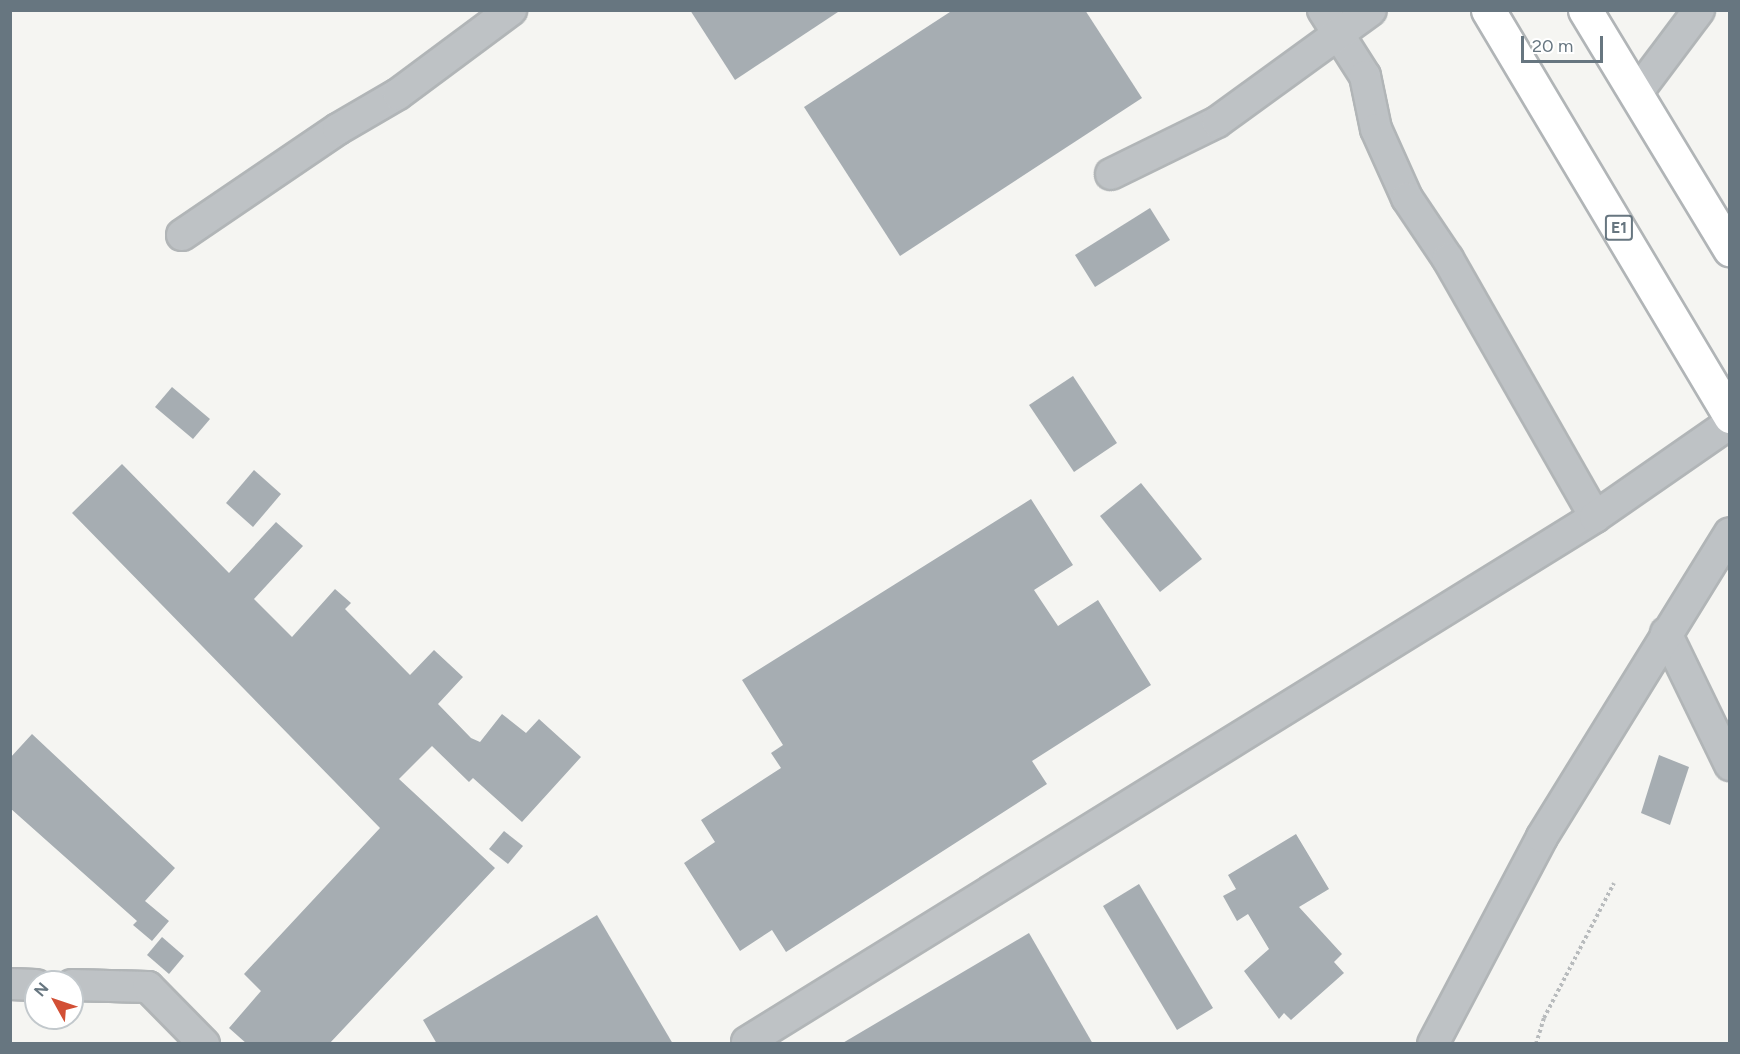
<!DOCTYPE html>
<html>
<head>
<meta charset="utf-8">
<style>
  body { margin:0 }
  #map { position:relative; width:1740px; height:1054px; overflow:hidden; background:#f5f5f2; font-family:Figtree,sans-serif }
  div>[style] { position:absolute }
  [style*='--x'] { left:calc(var(--x)*1px); top:calc(var(--y)*1px); width:calc(var(--w)*1px); rotate:calc(var(--a)*1deg) }
  .building>* { inset:0; background:#a6adb2 }
  .path>* { height:4px; margin-top:-2px; transform-origin:0; background:repeating-linear-gradient(90deg,#b8bbbd 0 3px,transparent 0 6px) }
  .roads { filter:drop-shadow(2px 0 #b1b5b7) drop-shadow(-2px 0 #b1b5b7) drop-shadow(0 2px #b1b5b7) drop-shadow(0 -2px #b1b5b7) }
  .minor>* { height:30px; margin:-15px; padding:0 15px; transform-origin:15px; border-radius:15px; background:#bec2c5 }
  .highway>* { height:33px; margin:-16.5px; padding:0 16.5px; transform-origin:16.5px; border-radius:16.5px; background:#fff }
  span { translate:-50% -50%; white-space:nowrap; text-align:center; line-height:1.15; -webkit-text-stroke:6px #fff; paint-order:stroke }
  .shield-label span { padding:2px 4px; background:#fff; border:2px solid; border-radius:4px; -webkit-text-stroke-width:0 }
  .shield-label { font-size:16px; color:#677680; font-weight:700 }
  .frame { position:absolute; inset:0; border:12px solid #677680; pointer-events:none }
  .north { position:absolute; left:24px; top:970px; width:60px; height:60px; box-sizing:border-box; background:#fff; border:2px solid #c2c8cc; border-radius:50%; rotate:310deg; font-size:16px; font-weight:700; line-height:24px; text-align:center; color:#677680 }
  .north::after { content:''; display:block; margin:auto; width:21px; height:27px; background:#d24f35; clip-path:polygon(50% 0,100% 100%,50% 72%,0 100%) }
  .scale { position:absolute; left:1521px; top:36px; width:82px; height:27px; box-sizing:border-box; border:3px solid #677680; border-top:0; padding-left:8px; font-size:18px; line-height:21px; white-space:nowrap; color:#677680; -webkit-text-stroke:4px #fff; paint-order:stroke }
</style>
</head>
<body>
<div id="map">
  <div class="building">
    <div style="clip-path:polygon(690px 10px,841px 10px,735px 80px)"></div>
    <div style="clip-path:polygon(953px 10px,1085px 10px,1142px 98px,900px 256px,804px 107px)"></div>
    <div style="clip-path:polygon(1150px 208px,1170px 240px,1095px 287px,1075px 255px)"></div>
    <div style="clip-path:polygon(1073px 376px,1117px 443px,1074px 472px,1029px 405px)"></div>
    <div style="clip-path:polygon(172px 387px,210px 419px,193px 439px,155px 407px)"></div>
    <div style="clip-path:polygon(122px 464px,229px 573px,276px 522px,303px 546px,254px 599px,292px 637px,335px 589px,351px 603px,345px 609px,410px 675px,434px 650px,463px 677px,438px 704px,471px 738px,480px 742px,502px 714px,526px 733px,539px 719px,581px 757px,522px 822px,473px 778px,469px 782px,432px 746px,399px 779px,495px 868px,329px 1044px,247px 1044px,229px 1028px,261px 991px,244px 974px,380px 828px,72px 513px)"></div>
    <div style="clip-path:polygon(254px 470px,281px 494px,253px 527px,226px 503px)"></div>
    <div style="clip-path:polygon(1141px 483px,1202px 559px,1160px 592px,1100px 516px)"></div>
    <div style="clip-path:polygon(1031px 499px,1073px 565px,1034px 590px,1058px 626px,1098px 600px,1151px 685px,1032px 761px,1047px 784px,786px 952px,772px 930px,740px 951px,684px 863px,715px 842px,701px 820px,781px 768px,771px 753px,783px 745px,742px 680px)"></div>
    <div style="clip-path:polygon(32px 734px,175px 868px,145px 901px,169px 921px,152px 941px,133px 925px,137px 921px,10px 808px,10px 758px)"></div>
    <div style="clip-path:polygon(1659px 755px,1689px 767px,1670px 825px,1641px 813px)"></div>
    <div style="clip-path:polygon(504px 831px,523px 846px,508px 864px,489px 849px)"></div>
    <div style="clip-path:polygon(1296px 834px,1329px 889px,1299px 907px,1342px 954px,1334px 962px,1344px 973px,1291px 1020px,1284px 1013px,1279px 1019px,1244px 971px,1269px 949px,1248px 914px,1237px 921px,1223px 896px,1236px 889px,1228px 875px)"></div>
    <div style="clip-path:polygon(1139px 884px,1213px 1008px,1177px 1030px,1103px 906px)"></div>
    <div style="clip-path:polygon(597px 915px,673px 1044px,437px 1044px,423px 1020px)"></div>
    <div style="clip-path:polygon(1029px 933px,1093px 1044px,841px 1044px)"></div>
    <div style="clip-path:polygon(162px 937px,184px 956px,169px 974px,147px 955px)"></div>
  </div>
  <div class="path">
    <div style="--x:1536;--y:1044;--w:27;--a:-73"></div>
    <div style="--x:1544;--y:1018;--w:152;--a:-62.6"></div>
  </div>
  <div class="roads">
    <div class="minor">
      <div style="--x:1323;--y:10;--w:78;--a:57.5"></div>
      <div style="--x:1365;--y:76;--w:54;--a:78.3"></div>
      <div style="--x:1376;--y:129;--w:76;--a:65.8"></div>
      <div style="--x:1407;--y:198;--w:73;--a:56.1"></div>
      <div style="--x:1448;--y:259;--w:297;--a:60.3"></div>
      <div style="--x:1636;--y:94;--w:105;--a:-53.1"></div>
      <div style="--x:1111;--y:174;--w:118;--a:-26.1"></div>
      <div style="--x:1217;--y:122;--w:190;--a:-36"></div>
      <div style="--x:182;--y:235;--w:189;--a:-34.2"></div>
      <div style="--x:338;--y:129;--w:69;--a:-30.3"></div>
      <div style="--x:398;--y:94;--w:141;--a:-36.6"></div>
      <div style="--x:1666;--y:633;--w:147;--a:64.1"></div>
      <div style="--x:10;--y:984;--w:26;--a:2"></div>
      <div style="--x:72;--y:985;--w:76;--a:1.5"></div>
      <div style="--x:148;--y:987;--w:80;--a:45.5"></div>
      <div style="--x:747;--y:1042;--w:997;--a:-31.76"></div>
      <div style="--x:1595;--y:517;--w:165;--a:-34.8"></div>
      <div style="--x:1433;--y:1044;--w:234;--a:-62.2"></div>
      <div style="--x:1542;--y:837;--w:357;--a:-58.3"></div>
    </div>
    <div class="highway">
      <div style="--x:1488;--y:10;--w:473;--a:59.2"></div>
      <div style="--x:1585;--y:10;--w:280;--a:58.8"></div>
    </div>
  </div>
  <div class="shield-label">
    <span style="left:1619px;top:228px">E1</span>
  </div>
  <div class="frame"></div>
  <div class="north">N</div>
  <div class="scale">20 m</div>
</div>
</body>
</html>
